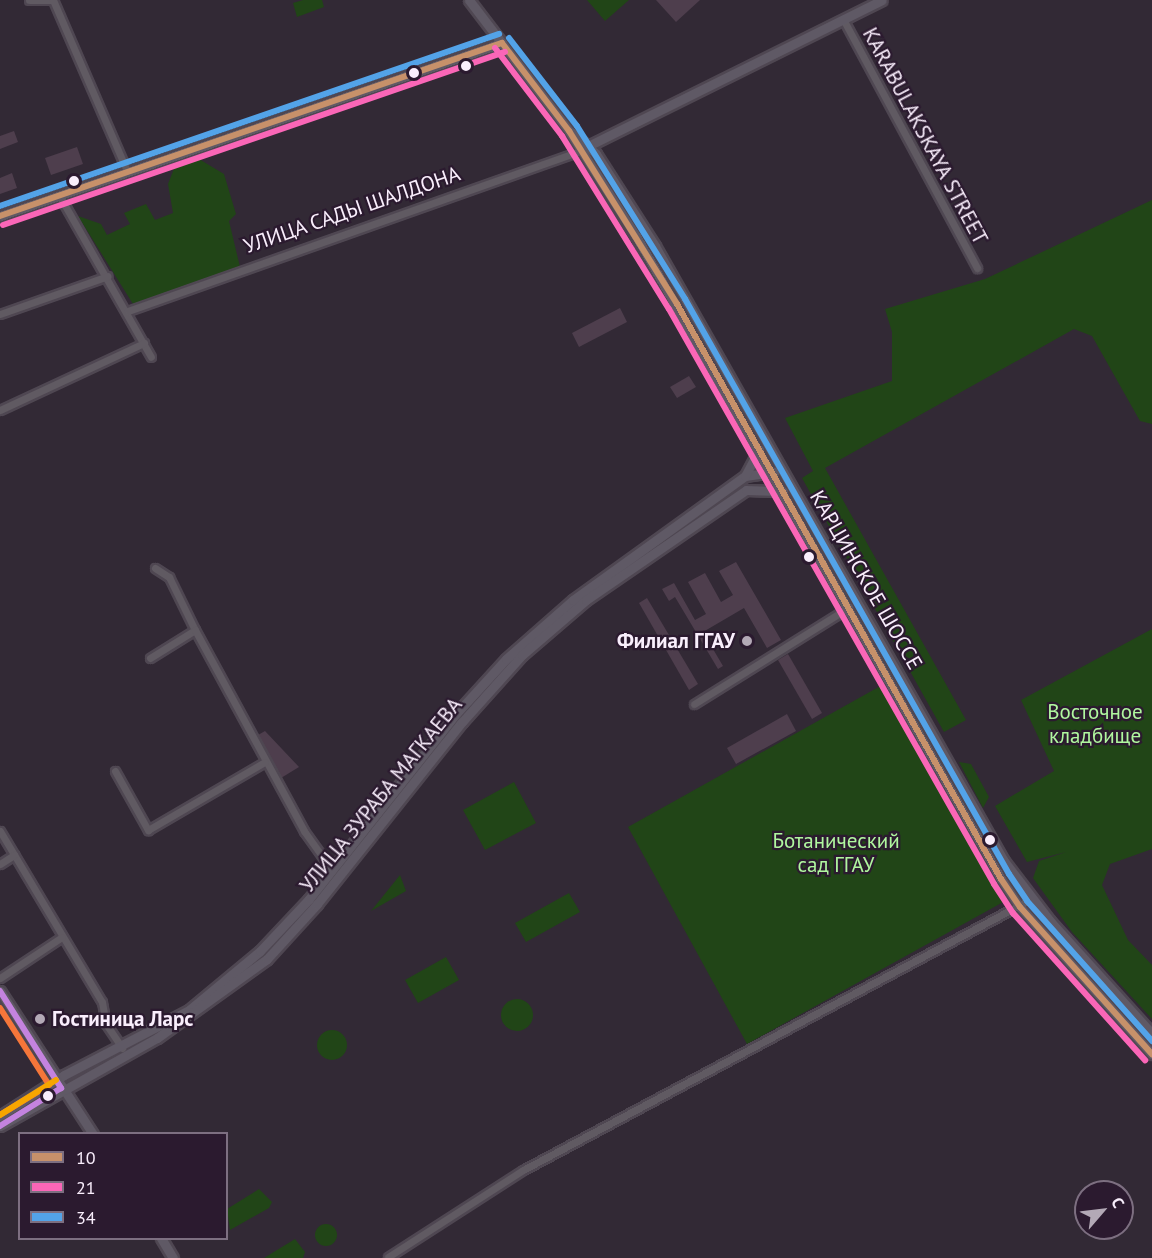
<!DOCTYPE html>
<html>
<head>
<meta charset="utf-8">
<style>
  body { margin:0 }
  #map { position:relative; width:1152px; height:1258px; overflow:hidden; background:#322935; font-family:"PT Sans",sans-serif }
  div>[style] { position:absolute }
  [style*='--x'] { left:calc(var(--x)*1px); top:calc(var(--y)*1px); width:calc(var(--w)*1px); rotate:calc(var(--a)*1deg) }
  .green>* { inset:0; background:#214517 }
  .round { border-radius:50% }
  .building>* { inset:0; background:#4e3e4d }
  .roads { filter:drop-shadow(2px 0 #4f4752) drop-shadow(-2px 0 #4f4752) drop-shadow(0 2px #4f4752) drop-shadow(0 -2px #4f4752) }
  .street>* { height:7px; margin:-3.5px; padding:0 3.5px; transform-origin:3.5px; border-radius:3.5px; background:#605a62 }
  .secondary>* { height:9px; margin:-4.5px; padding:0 4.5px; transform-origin:4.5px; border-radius:4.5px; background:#5f5965 }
  .bus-1>* { height:6px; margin:-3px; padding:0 3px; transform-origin:3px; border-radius:3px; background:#c7916a }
  .bus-2>* { height:6px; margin:-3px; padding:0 3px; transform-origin:3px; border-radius:3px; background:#fa66b7 }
  .bus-3>* { height:6px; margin:-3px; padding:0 3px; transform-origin:3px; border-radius:3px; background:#53a3e8 }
  .bus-4>* { height:6px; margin:-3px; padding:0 3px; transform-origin:3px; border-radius:3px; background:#c483df }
  .bus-5>* { height:6px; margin:-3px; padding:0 3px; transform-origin:3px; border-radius:3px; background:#f5763a }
  .bus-6>* { height:6px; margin:-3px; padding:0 3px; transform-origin:3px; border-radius:3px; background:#f7a600 }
  .dots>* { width:16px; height:16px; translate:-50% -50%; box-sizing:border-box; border:3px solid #2b1a2f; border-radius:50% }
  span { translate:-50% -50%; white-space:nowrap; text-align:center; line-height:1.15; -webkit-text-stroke:4.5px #2b1a2f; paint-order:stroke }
  .street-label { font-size:21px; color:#f9eefc }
  .poi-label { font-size:21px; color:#f9eefc; font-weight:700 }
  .right { translate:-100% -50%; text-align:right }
  .left { translate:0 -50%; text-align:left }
  .park-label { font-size:21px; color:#b0f79f }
  .legend { position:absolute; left:18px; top:1132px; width:210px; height:108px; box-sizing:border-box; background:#2b1a2f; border:2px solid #7d6f81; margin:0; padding:8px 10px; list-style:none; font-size:18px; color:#f9eefc }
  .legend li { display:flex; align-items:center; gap:12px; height:30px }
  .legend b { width:30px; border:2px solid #7d6f81 }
  .north { position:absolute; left:1074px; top:1180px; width:60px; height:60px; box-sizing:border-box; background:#2b1a2f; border:2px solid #7d6f81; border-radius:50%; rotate:62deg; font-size:16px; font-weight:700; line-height:24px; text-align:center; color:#f9eefc }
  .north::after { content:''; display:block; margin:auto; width:21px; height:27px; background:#b3a9b6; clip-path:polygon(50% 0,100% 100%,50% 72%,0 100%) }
</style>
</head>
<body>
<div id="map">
  <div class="green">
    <div style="clip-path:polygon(303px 0,322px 0,324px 7px,297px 17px,293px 3px)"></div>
    <div style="clip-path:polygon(587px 0,629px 0,605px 21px)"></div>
    <div style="clip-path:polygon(199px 159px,224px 174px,236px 214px,229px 221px,240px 267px,133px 304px,78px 216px,101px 224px,107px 235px,130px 224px,124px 213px,146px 204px,155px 220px,173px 213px,168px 184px,175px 166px)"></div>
    <div style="clip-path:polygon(1152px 200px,1152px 424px,1140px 421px,1092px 336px,1074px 329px,825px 468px,966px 720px,944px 732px,802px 478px,813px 471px,785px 418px,892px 381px,892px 332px,885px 309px,985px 279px)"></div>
    <div style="clip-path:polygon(1152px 629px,1152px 849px,1110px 864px,1102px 885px,1128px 940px,1152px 965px,1152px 1019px,1072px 932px,1033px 878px,1039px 861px,1066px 852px,1027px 862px,995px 806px,1054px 771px,1021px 700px)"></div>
    <div style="clip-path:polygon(884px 684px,1005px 901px,747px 1044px,628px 827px)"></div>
    <div style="clip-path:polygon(959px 762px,971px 764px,989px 797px,983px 808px)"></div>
    <div style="clip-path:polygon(514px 782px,536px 823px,485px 850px,463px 810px)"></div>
    <div style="clip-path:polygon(400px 875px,406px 891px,371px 911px)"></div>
    <div style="clip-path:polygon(569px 893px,580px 912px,526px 942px,515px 923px)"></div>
    <div style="clip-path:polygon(446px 957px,459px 980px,418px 1003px,405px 980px)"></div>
    <div class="round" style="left:501px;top:999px;width:32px;height:32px"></div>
    <div class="round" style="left:317px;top:1030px;width:30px;height:30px"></div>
    <div style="clip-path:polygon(259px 1189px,272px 1202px,269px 1208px,230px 1230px,227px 1209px)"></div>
    <div class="round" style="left:315px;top:1224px;width:22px;height:22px"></div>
    <div style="clip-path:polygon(295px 1239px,305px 1252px,303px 1258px,264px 1258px)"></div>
  </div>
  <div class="building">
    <div style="clip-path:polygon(656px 0,700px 0,676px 22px)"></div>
    <div style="clip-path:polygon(14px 131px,18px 142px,0 149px,0 136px)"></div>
    <div style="clip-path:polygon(77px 147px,83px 164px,51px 175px,45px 158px)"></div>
    <div style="clip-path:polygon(12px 173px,17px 188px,0 194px,0 178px)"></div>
    <div style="clip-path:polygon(620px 308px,627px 322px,579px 347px,572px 333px)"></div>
    <div style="clip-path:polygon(689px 376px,696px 387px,677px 398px,670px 387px)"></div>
    <div style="clip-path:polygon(736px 562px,781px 640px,767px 648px,744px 608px,703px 632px,723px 666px,718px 669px,675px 597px,669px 601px,662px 589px,674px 583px,695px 620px,706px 614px,688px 582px,705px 573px,721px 602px,733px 595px,719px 571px)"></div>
    <div style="clip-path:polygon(647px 598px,698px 684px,689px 690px,639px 603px)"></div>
    <div style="clip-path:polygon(788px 654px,822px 713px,812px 719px,778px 660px)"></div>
    <div style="clip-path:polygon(787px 714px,796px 731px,736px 764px,727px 748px)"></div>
    <div style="clip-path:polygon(265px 731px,299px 767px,281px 778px,258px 735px)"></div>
  </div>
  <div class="roads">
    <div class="street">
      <div style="--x:29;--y:0;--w:24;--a:0"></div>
      <div style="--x:53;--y:0;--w:186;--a:66.6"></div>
      <div style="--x:843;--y:19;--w:283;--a:61.7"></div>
      <div style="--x:59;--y:195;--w:186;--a:60.4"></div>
      <div style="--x:128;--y:311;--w:479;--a:-19.5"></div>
      <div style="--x:0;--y:314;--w:114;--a:-19.4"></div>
      <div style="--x:0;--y:410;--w:159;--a:-25"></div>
      <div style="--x:155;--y:568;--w:17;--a:33"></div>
      <div style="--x:169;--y:577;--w:59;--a:63.9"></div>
      <div style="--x:150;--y:658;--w:53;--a:-31.9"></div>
      <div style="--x:195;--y:630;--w:229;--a:61.5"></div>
      <div style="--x:304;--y:831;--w:48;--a:54.3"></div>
      <div style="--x:694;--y:704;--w:183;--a:-32"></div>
      <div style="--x:115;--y:771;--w:68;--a:60.8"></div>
      <div style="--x:148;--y:830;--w:135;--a:-30.2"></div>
      <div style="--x:0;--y:831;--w:199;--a:59.2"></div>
      <div style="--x:102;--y:1002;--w:22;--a:80"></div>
      <div style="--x:106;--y:1024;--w:29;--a:56"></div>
      <div style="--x:0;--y:864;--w:17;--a:-33"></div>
      <div style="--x:0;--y:978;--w:74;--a:-33.5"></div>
      <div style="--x:388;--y:1257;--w:161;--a:-32.8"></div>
      <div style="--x:523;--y:1170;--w:576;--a:-28.08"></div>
    </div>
    <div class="secondary">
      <div style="--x:469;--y:0;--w:165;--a:52.6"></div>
      <div style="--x:569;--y:131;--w:125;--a:57.5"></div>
      <div style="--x:636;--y:236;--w:739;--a:60.42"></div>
      <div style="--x:1001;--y:879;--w:34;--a:56"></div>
      <div style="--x:1020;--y:907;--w:198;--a:48.1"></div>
      <div style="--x:571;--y:132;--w:33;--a:41"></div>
      <div style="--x:596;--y:154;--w:109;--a:57.3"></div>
      <div style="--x:655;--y:246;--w:707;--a:60.43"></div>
      <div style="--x:1004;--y:861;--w:76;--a:52.5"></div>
      <div style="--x:1050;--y:921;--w:152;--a:47.9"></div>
      <div style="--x:586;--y:147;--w:330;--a:-26.4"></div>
      <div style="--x:0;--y:216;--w:531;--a:-19.02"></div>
      <div style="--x:745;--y:476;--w:30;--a:-8"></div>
      <div style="--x:0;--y:991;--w:171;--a:57"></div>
      <div style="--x:0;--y:1116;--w:76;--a:-32.6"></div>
      <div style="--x:64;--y:1075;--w:141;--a:-27.5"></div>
      <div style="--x:189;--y:1010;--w:92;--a:-39.7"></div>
      <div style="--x:260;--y:951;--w:71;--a:-46.7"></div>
      <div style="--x:309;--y:899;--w:233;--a:-51.6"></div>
      <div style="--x:454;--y:716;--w:77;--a:-47.6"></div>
      <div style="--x:506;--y:659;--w:89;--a:-41.4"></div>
      <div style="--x:573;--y:600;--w:212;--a:-35.8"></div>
      <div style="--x:745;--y:476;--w:30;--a:-62"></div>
      <div style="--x:0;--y:1126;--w:180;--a:-29.3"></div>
      <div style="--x:157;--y:1038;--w:135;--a:-35.7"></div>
      <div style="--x:267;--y:959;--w:74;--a:-47.7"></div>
      <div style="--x:317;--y:904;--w:233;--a:-51.5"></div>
      <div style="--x:462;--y:722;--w:90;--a:-48.2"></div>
      <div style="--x:522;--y:655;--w:84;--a:-40.7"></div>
      <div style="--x:586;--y:600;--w:194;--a:-34.5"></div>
      <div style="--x:746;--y:490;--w:37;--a:2"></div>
      <div style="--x:161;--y:1238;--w:23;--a:59"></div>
    </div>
  </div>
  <div class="bus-1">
    <div style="--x:502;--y:43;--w:111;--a:52.7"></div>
    <div style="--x:569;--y:131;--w:204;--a:58"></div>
    <div style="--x:677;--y:304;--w:660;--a:60.6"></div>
    <div style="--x:1001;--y:879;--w:34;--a:56"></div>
    <div style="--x:1020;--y:907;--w:198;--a:48.1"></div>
    <div style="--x:0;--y:216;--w:531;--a:-19.02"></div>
  </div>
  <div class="bus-2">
    <div style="--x:495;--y:48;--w:111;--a:52.7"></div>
    <div style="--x:562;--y:136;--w:203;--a:58.3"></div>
    <div style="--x:669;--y:309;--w:660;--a:60.52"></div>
    <div style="--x:994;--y:884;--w:35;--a:57"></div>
    <div style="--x:1013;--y:913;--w:198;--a:48.1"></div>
    <div style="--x:3;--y:225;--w:531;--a:-19.02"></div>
  </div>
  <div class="bus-3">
    <div style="--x:509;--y:38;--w:111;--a:52.3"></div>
    <div style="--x:577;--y:126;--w:204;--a:58"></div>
    <div style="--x:685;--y:299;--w:660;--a:60.6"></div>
    <div style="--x:1009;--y:874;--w:32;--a:56"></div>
    <div style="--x:1027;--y:901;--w:188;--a:48.2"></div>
    <div style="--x:0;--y:206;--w:528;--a:-19.02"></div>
  </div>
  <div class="bus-4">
    <div style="--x:0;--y:991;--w:115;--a:57.8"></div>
    <div style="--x:61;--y:1088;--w:72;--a:148.1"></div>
  </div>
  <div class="bus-5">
    <div style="--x:0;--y:1008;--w:91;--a:57.5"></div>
    <div style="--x:49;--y:1085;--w:57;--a:148.5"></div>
  </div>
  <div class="bus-6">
    <div style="--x:0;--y:1115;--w:66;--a:-32"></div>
  </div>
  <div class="dots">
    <div style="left:466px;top:66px;background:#f9eefc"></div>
    <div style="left:414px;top:73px;background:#f9eefc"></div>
    <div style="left:74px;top:181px;background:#f9eefc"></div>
    <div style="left:809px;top:557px;background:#f9eefc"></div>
    <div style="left:747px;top:641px;background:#b3a9b6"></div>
    <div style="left:990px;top:840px;background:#f9eefc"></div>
    <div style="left:40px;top:1019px;background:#b3a9b6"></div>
    <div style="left:48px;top:1096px;background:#f9eefc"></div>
  </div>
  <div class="street-label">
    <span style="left:925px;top:136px;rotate:62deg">KARABULAKSKAYA STREET</span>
    <span style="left:352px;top:210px;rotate:-19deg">УЛИЦА САДЫ ШАЛДОНА</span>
    <span style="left:866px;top:580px;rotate:60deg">КАРЦИНСКОЕ ШОССЕ</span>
    <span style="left:381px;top:795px;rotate:-51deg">УЛИЦА ЗУРАБА МАГКАЕВА</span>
  </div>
  <div class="poi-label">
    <span class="right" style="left:735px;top:641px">Филиал ГГАУ</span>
    <span class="left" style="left:52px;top:1019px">Гостиница Ларс</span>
  </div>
  <div class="park-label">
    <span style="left:1095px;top:724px">Восточное<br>кладбище</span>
    <span style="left:836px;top:853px">Ботанический<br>сад ГГАУ</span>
  </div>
  <ul class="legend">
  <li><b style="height:8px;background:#c7916a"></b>10</li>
  <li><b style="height:8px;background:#fa66b7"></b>21</li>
  <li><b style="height:8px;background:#53a3e8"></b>34</li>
  </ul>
  <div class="north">С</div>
</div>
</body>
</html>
